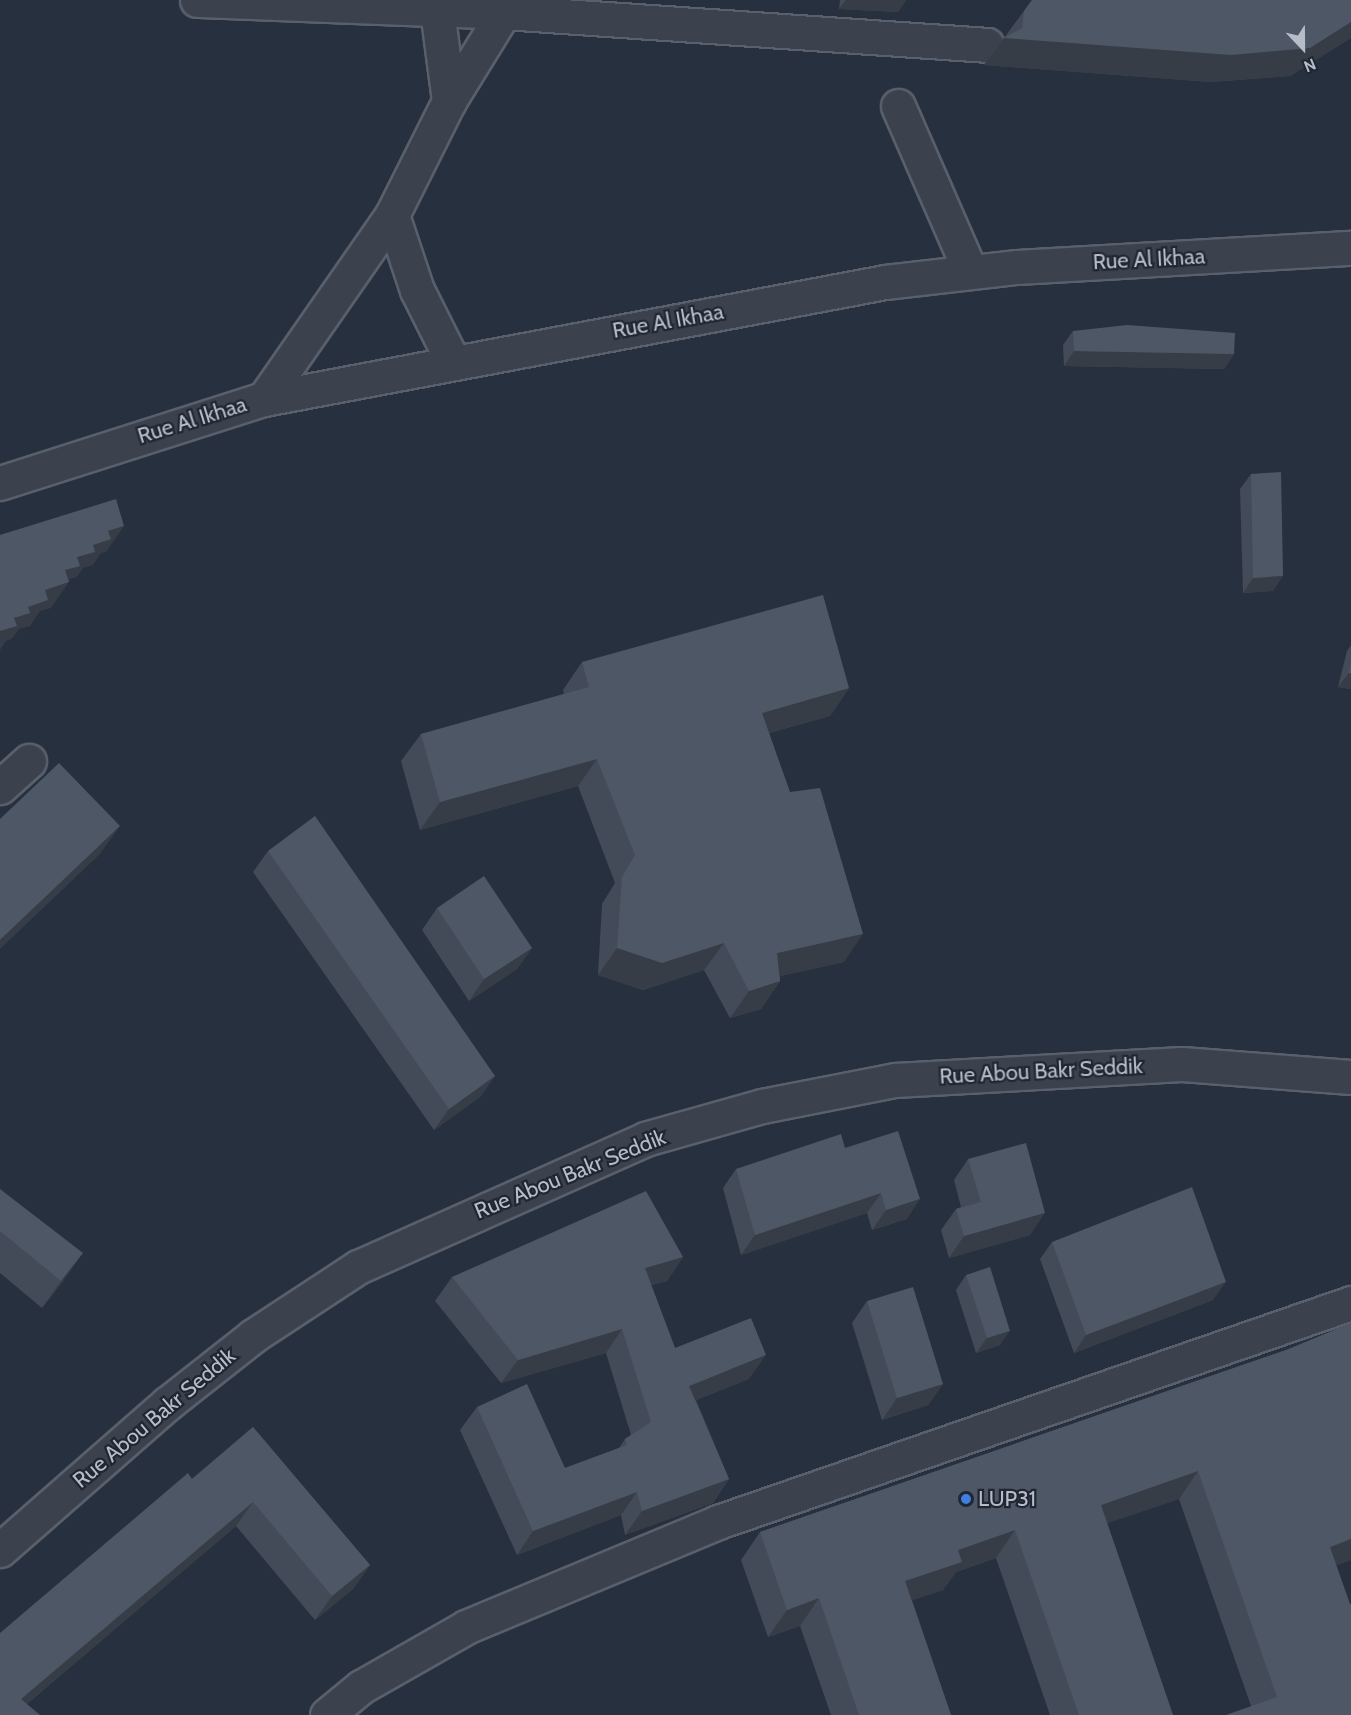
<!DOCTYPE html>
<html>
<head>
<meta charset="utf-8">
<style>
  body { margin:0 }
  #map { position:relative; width:1351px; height:1715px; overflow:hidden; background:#27303e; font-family:Cabin,sans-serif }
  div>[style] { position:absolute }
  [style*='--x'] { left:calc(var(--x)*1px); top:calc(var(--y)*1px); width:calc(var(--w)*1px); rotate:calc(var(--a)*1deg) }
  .roads { filter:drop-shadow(2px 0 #59606b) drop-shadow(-2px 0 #59606b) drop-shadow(0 2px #59606b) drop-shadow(0 -2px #59606b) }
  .minor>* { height:33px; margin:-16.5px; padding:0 16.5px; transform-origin:16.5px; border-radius:16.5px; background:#3b424e }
  .wall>* { inset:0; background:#434b58 }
  .shaded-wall>* { inset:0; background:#373d47 }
  .building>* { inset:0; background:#4e5766 }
  .dots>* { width:16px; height:16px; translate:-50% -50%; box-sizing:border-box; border:3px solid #202733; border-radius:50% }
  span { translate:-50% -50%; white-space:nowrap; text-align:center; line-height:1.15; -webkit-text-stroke:4.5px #202733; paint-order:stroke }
  .street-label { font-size:22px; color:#b7bdc8 }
  .poi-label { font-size:22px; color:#b7bdc8 }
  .left { translate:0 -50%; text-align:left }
  .north { position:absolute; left:1273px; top:18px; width:60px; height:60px; -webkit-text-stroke:4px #202733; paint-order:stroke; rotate:158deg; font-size:16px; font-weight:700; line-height:24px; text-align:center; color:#b7bdc8 }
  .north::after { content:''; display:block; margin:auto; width:21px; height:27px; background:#b7bdc8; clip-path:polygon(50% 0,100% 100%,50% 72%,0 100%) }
</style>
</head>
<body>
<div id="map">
  <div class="roads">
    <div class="minor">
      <div style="--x:197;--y:0;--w:307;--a:2.2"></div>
      <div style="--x:504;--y:12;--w:484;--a:3.9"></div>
      <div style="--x:437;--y:10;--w:92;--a:82.5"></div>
      <div style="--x:898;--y:106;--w:180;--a:66.4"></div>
      <div style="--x:392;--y:215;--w:79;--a:71.6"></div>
      <div style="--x:417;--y:290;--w:78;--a:63.4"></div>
      <div style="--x:264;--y:399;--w:224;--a:-55.2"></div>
      <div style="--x:392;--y:215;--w:127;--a:-63.4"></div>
      <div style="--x:449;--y:101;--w:105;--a:-58.3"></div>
      <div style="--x:0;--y:483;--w:277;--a:-17.7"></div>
      <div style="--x:264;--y:399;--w:632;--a:-10.67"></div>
      <div style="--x:885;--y:282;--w:133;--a:-6.5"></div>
      <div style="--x:1017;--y:267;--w:335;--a:-3.3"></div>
      <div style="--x:0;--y:787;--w:39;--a:-42"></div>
      <div style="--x:0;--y:1550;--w:223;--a:-41.2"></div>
      <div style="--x:168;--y:1403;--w:108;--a:-38.2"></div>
      <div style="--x:253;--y:1336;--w:126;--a:-33.3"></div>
      <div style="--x:358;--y:1267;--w:314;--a:-24"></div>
      <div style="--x:645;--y:1139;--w:122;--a:-15.8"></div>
      <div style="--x:762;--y:1106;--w:136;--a:-11.1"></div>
      <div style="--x:895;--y:1080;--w:287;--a:-3.2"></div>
      <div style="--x:1182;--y:1064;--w:169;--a:4.4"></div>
      <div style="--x:327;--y:1715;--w:44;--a:-39.5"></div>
      <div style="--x:361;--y:1687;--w:121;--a:-29.7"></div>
      <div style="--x:466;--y:1627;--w:273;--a:-22.6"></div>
      <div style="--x:718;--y:1522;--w:670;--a:-19.08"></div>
    </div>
  </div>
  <div class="wall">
    <div style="clip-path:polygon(840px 0,906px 0,898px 12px,839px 9px)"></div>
    <div style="clip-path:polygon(1032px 0,1351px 0,1351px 38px,1290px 76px,1211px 82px,984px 65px)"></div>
    <div style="clip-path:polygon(1073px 331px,1234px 354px,1224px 369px,1064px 366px,1063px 345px)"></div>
    <div style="clip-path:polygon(1251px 474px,1273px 591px,1243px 593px,1240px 489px)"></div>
    <div style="clip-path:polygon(1351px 645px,1351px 689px,1338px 687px,1347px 651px)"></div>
    <div style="clip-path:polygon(582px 662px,849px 688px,830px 716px,769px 733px,844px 962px,780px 976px,780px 981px,761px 1009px,730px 1018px,704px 970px,643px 990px,598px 975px,602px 904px,615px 883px,578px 786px,420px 830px,401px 761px,421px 734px,564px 694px,563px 690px)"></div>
    <div style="clip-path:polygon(268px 851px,495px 1076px,480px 1097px,434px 1130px,253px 872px)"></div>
    <div style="clip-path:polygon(437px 908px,532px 948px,517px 969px,469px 1001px,422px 930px)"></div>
    <div style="clip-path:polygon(845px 1148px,907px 1219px,872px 1230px,867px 1213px,741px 1255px,723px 1188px,736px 1169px)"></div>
    <div style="clip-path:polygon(968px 1159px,1030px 1235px,949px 1258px,941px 1230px,956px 1209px,961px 1207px,954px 1180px)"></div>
    <div style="clip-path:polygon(0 1189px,64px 1280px,42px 1308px,0 1273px)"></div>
    <div style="clip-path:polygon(1052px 1242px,1213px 1300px,1074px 1353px,1040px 1259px)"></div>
    <div style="clip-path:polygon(683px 1257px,667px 1281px,651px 1285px,675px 1348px,749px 1379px,696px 1400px,729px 1479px,713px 1503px,625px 1535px,621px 1515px,517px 1555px,460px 1430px,477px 1407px,565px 1468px,619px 1448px,625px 1439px,631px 1435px,606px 1353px,501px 1383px,435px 1301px,452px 1277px)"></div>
    <div style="clip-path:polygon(966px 1275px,1000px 1345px,976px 1353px,956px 1290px)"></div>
    <div style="clip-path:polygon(867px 1301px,943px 1384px,928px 1405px,882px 1420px,852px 1323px)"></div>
    <div style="clip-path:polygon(1286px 1350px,1351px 1560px,1336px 1565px,1351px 1715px,1251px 1706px,1179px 1499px,1107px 1523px,1173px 1715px,1050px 1715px,996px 1558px,956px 1572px,943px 1590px,912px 1600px,951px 1715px,831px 1715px,800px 1626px,768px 1637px,741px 1560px,760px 1532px)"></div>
    <div style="clip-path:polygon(253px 1427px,370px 1565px,353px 1589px,315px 1620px,236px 1526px,27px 1704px,0 1715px,192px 1479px)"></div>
  </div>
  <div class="shaded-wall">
    <div style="clip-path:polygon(846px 0,906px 0,898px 12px,839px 9px)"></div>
    <div style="clip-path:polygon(1351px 22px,1351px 38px,1290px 76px,1211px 82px,984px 65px,1004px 38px)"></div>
    <div style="clip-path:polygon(1074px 351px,1234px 354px,1224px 369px,1064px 366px)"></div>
    <div style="clip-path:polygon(124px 526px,106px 552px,101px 553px,93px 565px,83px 568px,77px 577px,70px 579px,68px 583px,69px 582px,51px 608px,40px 611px,30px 626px,19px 629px,12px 639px,6px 641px,0 650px,0 631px,28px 607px,77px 557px,93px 545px,108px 531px)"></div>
    <div style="clip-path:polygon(1283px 576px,1273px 591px,1243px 593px,1253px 578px)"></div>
    <div style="clip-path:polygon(1349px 673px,1351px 673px,1351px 689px,1338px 687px)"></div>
    <div style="clip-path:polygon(849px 688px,830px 716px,742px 740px,762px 713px)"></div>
    <div style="clip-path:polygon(597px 759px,578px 786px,420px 830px,440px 802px)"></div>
    <div style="clip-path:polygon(120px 826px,100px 854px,0 949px,0 940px)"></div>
    <div style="clip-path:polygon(863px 934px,844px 962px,757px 981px,777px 953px)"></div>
    <div style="clip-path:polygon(724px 943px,704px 970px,643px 990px,598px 975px,617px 948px)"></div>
    <div style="clip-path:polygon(532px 948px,517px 969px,469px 1001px,484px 979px)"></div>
    <div style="clip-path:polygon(780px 981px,761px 1009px,730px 1018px,749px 991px)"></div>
    <div style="clip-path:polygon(495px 1076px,480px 1097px,434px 1130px,449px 1109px)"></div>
    <div style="clip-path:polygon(881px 1193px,867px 1213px,741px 1255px,755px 1235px)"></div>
    <div style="clip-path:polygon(920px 1199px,907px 1219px,872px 1230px,886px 1210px)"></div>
    <div style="clip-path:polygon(1045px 1213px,1030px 1235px,949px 1258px,964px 1236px)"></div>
    <div style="clip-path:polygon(83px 1253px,64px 1280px,42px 1308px,61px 1281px)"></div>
    <div style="clip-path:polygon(683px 1257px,667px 1281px,628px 1291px,645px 1268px)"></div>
    <div style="clip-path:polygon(1226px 1282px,1213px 1300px,1074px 1353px,1086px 1335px)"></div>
    <div style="clip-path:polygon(622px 1329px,606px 1353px,501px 1383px,518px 1360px)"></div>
    <div style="clip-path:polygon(1010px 1331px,1000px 1345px,976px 1353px,987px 1338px)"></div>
    <div style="clip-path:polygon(766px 1355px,749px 1379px,673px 1409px,689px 1386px)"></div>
    <div style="clip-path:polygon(943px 1384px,928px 1405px,882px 1420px,897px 1398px)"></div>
    <div style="clip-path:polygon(1198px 1471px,1179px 1499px,1081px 1532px,1101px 1505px)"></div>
    <div style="clip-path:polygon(729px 1479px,713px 1503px,625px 1535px,642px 1511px)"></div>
    <div style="clip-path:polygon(637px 1492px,621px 1515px,517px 1555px,533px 1531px)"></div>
    <div style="clip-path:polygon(253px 1502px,236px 1526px,14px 1715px,21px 1699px)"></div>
    <div style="clip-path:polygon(1015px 1530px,996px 1558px,956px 1572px,943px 1590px,886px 1609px,905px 1581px,958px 1550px)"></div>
    <div style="clip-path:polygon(1351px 1539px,1351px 1560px,1311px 1575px,1330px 1547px)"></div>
    <div style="clip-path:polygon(370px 1565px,353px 1589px,315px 1620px,332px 1596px)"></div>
    <div style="clip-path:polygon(819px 1598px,800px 1626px,768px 1637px,787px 1610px)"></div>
  </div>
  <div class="building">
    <div style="clip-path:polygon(1032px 0,1351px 0,1351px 22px,1310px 48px,1231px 55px,1004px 38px,1022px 28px,1024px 11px)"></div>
    <div style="clip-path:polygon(1127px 325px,1235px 333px,1234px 354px,1074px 351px,1073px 331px)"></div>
    <div style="clip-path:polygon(1281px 472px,1283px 576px,1253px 578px,1251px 474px)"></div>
    <div style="clip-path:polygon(116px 499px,124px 526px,108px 531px,111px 539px,93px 545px,95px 552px,77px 557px,80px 566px,65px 570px,69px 582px,45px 590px,48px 600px,28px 607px,30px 613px,14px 618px,17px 626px,0 631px,0 535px)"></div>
    <div style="clip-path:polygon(823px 595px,849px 688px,762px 713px,790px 792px,820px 788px,863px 934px,777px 953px,780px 981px,749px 991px,724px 943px,662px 963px,617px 948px,622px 877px,635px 855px,597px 759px,440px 802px,421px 734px,589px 687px,582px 662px)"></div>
    <div style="clip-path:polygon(1351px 663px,1351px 673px,1349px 673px)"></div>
    <div style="clip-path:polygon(59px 763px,120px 826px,0 940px,0 819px)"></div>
    <div style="clip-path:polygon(315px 816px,495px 1076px,449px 1109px,268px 851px)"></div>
    <div style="clip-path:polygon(484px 876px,532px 948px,484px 979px,437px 908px)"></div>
    <div style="clip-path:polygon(898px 1131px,920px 1199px,886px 1210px,881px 1193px,755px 1235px,736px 1169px,841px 1134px,845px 1148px)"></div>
    <div style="clip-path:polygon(1026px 1143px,1045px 1213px,964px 1236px,956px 1209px,981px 1202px,968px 1159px)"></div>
    <div style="clip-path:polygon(1192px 1187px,1226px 1282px,1086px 1335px,1052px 1242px)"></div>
    <div style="clip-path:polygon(0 1189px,83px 1253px,61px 1281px,0 1231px)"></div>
    <div style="clip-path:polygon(646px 1191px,683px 1257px,645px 1268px,675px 1348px,751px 1318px,766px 1355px,689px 1386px,729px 1479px,642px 1511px,637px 1492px,533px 1531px,477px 1407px,527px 1384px,565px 1468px,627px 1445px,625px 1439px,651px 1422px,622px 1329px,518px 1360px,452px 1277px)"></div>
    <div style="clip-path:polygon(990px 1267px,1010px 1331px,987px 1338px,966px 1275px)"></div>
    <div style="clip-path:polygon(913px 1287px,943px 1384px,897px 1398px,867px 1301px)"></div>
    <div style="clip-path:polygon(1351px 1323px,1351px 1539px,1330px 1547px,1350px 1604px,1351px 1604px,1351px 1715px,1226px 1715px,1277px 1697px,1198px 1471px,1101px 1505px,1173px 1715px,1079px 1715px,1015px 1530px,958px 1550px,962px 1562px,905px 1581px,951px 1715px,859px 1715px,819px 1598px,787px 1610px,760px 1532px,1286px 1350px)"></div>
    <div style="clip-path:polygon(253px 1427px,370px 1565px,332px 1596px,253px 1502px,21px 1699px,40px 1715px,0 1715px,0 1633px,188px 1473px,192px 1479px)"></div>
  </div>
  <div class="dots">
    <div style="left:966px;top:1499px;background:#3f7fe0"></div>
  </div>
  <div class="street-label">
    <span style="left:1149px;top:259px;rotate:-3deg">Rue Al Ikhaa</span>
    <span style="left:668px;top:321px;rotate:-10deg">Rue Al Ikhaa</span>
    <span style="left:192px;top:420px;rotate:-17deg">Rue Al Ikhaa</span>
    <span style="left:1041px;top:1071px;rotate:-3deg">Rue Abou Bakr Seddik</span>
    <span style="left:570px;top:1174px;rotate:-22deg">Rue Abou Bakr Seddik</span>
    <span style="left:154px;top:1418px;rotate:-40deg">Rue Abou Bakr Seddik</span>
  </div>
  <div class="poi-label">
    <span class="left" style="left:978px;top:1499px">LUP31</span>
  </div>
  <div class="north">N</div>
</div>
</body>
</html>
